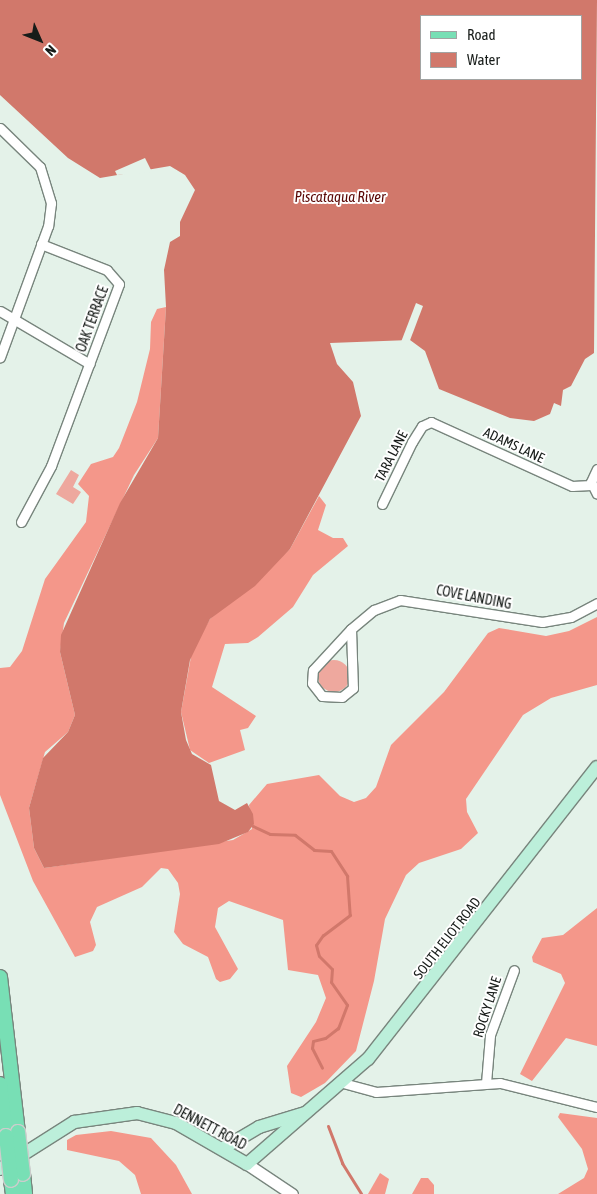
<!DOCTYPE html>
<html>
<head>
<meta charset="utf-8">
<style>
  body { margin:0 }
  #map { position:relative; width:597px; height:1194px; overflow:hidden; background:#e4f2e9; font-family:"Asap Condensed",sans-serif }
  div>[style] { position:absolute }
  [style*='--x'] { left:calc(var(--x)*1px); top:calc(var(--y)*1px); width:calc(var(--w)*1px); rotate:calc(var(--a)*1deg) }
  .green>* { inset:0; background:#eea89e }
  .round { border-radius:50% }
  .forest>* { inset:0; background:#f4978a }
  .water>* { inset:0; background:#d1786b }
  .pier>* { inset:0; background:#e4f2e9 }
  .stream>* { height:3px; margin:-1.5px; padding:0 1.5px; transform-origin:1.5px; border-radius:1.5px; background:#d1786b }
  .roads { filter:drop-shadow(1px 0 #78857d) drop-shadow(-1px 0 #78857d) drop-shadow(0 1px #78857d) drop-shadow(0 -1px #78857d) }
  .minor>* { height:9px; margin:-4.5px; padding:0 4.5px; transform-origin:4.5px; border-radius:4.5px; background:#fff }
  .tertiary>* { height:11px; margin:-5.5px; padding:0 5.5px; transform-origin:5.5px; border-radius:5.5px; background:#fff }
  .secondary>* { height:12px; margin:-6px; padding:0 6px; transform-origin:6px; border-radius:6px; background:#bcefda }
  .primary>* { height:14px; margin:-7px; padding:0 7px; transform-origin:7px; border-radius:7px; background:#78dfb5 }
  .bridges { filter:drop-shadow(1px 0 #cccdcc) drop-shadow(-1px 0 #cccdcc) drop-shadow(0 1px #cccdcc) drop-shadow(0 -1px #cccdcc) }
  .primary-bridge>* { height:14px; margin:-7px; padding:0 7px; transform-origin:7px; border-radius:7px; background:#78dfb5 }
  span { translate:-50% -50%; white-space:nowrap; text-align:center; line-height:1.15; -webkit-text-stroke:4px #fff; paint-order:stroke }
  .street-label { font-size:14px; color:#171c19 }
  .water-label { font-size:15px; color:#5a0705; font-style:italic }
  .legend { position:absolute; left:420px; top:15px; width:162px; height:65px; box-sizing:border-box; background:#fff; border:1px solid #a2a4a3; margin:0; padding:6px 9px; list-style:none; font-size:15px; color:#171c19 }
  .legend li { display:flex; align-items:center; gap:10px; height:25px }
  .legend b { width:25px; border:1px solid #a2a4a3 }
  .north { position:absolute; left:15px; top:15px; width:50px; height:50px; -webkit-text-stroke:4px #fff; paint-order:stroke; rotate:134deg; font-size:14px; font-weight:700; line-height:20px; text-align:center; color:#171c19 }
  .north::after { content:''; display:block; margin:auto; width:18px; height:22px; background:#171c19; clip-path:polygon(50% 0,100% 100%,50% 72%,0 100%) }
</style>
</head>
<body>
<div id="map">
  <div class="green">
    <div style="clip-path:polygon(71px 470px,79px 475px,73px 487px,81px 492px,73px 504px,56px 494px)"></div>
    <div class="round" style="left:318px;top:660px;width:32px;height:32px"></div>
  </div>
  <div class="forest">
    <div style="clip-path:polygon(166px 307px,158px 438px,134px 475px,64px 623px,60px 652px,75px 715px,68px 732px,45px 752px,29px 808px,34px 848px,44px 868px,233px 840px,252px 829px,249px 805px,267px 784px,319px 775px,340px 796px,354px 802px,366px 798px,376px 787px,391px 745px,444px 692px,488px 633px,499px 628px,546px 636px,569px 631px,597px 617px,597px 685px,551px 698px,523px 715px,466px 799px,467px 812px,478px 833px,461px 849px,419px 863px,406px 875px,385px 919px,374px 981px,356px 1051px,325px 1083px,301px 1097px,291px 1093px,287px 1066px,316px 1022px,326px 998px,318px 975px,288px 970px,283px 920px,229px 901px,218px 908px,215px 927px,238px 969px,230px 979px,220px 982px,216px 979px,208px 957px,183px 944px,174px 932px,180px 894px,178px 883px,168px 869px,161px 868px,142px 887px,97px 907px,90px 922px,96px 945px,93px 951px,75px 957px,33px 881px,0 795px,0 668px,10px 667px,22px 651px,45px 579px,86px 522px,89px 496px,78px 484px,91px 464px,113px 457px,119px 448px,137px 402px,150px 349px,151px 322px,157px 309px)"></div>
    <div style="clip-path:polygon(319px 496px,326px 505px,318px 530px,333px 538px,343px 538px,348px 546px,313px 575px,293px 607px,258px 637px,248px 643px,225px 644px,212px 687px,256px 716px,248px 728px,240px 730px,245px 750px,209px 763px,190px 750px,181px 712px,192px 651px,210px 619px,290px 549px)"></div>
    <div style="clip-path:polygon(597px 908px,597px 1046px,566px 1038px,532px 1081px,520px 1074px,565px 983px,561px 974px,533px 962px,532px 957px,542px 938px,563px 935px)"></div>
    <div style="clip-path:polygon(560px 1113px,597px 1118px,597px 1194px,558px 1194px,584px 1178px,588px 1169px,582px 1149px,558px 1117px)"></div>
    <div style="clip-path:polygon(111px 1131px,151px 1138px,176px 1165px,192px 1194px,141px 1194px,135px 1175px,119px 1161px,67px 1150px,67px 1140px,76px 1135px)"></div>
    <div style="clip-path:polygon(380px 1173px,389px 1179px,385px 1194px,368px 1194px)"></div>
    <div style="clip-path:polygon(421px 1178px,428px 1178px,434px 1185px,434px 1194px,412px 1194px)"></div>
  </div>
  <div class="water">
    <div style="clip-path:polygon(evenodd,0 0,597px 0,594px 353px,585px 359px,571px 386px,563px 390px,561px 406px,554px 403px,550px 414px,534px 421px,510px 418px,439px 389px,425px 351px,410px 340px,330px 343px,337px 364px,353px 382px,361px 416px,290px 549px,255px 586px,210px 619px,190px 660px,181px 712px,186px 740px,192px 754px,211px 765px,219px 801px,235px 810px,247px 803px,253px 814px,254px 824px,248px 832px,219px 844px,44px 868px,34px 848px,29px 808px,43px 758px,68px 732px,75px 715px,60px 652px,61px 635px,120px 503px,158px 438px,166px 307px,164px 270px,170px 242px,180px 236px,180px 222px,195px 190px,185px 175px,170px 166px,100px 178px,68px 158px,0 95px,0 0,421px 16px,581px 16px,581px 79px,421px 79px,421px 16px)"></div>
  </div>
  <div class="pier">
    <div style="clip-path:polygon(145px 158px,152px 172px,117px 175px,115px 171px)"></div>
    <div style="clip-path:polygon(416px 303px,423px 306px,409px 343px,401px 342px)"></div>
  </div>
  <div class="stream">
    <div style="--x:253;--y:826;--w:19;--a:25"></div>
    <div style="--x:270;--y:834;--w:25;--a:2"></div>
    <div style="--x:295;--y:835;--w:24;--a:38"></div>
    <div style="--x:314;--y:850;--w:17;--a:3"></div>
    <div style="--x:331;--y:851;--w:30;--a:57"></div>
    <div style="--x:347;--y:876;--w:39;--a:86"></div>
    <div style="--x:350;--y:915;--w:34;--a:143"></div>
    <div style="--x:323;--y:935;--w:12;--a:125"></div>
    <div style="--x:316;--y:945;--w:11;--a:75"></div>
    <div style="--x:319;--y:956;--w:18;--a:45"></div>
    <div style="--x:332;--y:969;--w:13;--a:94"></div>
    <div style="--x:331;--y:982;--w:28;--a:55"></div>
    <div style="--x:347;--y:1005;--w:25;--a:111"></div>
    <div style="--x:338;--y:1028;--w:16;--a:142"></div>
    <div style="--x:325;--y:1038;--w:12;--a:166"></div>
    <div style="--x:313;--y:1041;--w:7;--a:98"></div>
    <div style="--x:312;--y:1048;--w:22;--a:63"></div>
    <div style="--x:328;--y:1126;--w:40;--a:69"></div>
    <div style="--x:342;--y:1163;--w:36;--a:58"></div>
  </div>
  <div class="roads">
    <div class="minor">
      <div style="--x:0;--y:128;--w:56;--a:44.3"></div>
      <div style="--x:40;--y:167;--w:38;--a:73"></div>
      <div style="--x:51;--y:203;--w:23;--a:97"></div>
      <div style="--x:48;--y:226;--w:140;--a:110.1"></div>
      <div style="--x:0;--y:311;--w:104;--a:30.5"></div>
      <div style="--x:597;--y:469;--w:14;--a:115"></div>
      <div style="--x:591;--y:482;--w:13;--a:63"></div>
      <div style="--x:382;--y:504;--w:69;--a:-64.2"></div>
      <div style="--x:412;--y:442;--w:19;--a:-58"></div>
      <div style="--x:422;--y:426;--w:10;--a:-24"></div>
      <div style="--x:431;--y:422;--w:155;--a:24.4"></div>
      <div style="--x:572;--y:486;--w:19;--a:-3"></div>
      <div style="--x:21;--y:522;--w:64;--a:-61.8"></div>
      <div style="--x:51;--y:466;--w:194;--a:-69.5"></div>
      <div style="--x:119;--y:284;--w:18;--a:-131"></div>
      <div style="--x:107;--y:270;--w:71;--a:-158.5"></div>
      <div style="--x:351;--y:629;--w:30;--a:-40"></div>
      <div style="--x:374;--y:610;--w:28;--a:-21"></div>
      <div style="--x:400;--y:600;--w:144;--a:8.8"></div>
      <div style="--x:542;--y:622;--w:29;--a:-10"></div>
      <div style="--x:571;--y:617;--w:30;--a:-28"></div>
      <div style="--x:351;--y:629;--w:59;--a:88.1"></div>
      <div style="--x:353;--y:688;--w:14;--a:141"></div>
      <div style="--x:342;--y:697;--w:20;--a:-177"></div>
      <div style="--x:322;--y:696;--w:16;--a:-128"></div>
      <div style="--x:312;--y:683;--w:13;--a:-86"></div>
      <div style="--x:313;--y:670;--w:56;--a:-47.2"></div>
      <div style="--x:343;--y:1083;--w:34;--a:15"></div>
      <div style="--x:376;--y:1092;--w:124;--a:-4.2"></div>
      <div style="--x:500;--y:1083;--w:100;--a:13.9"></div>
      <div style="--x:486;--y:1083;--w:48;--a:-85.2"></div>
      <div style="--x:490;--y:1035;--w:69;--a:-69.7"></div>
    </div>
    <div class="tertiary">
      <div style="--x:247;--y:1164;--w:54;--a:33.7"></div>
    </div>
    <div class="secondary">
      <div style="--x:222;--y:1149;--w:43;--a:-30.7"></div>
      <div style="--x:259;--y:1127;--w:48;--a:-16.9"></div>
      <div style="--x:0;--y:1169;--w:88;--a:-32.4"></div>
      <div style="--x:74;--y:1122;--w:64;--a:-8.1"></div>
      <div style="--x:137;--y:1113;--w:40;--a:14.4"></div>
      <div style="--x:176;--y:1123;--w:82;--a:30"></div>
      <div style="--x:247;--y:1164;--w:160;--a:-41"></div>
      <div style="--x:368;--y:1059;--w:371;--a:-51.9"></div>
    </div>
    <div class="primary">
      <div style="--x:0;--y:977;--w:156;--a:83.4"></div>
      <div style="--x:0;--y:1084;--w:52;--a:83.4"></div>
      <div style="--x:23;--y:1174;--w:20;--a:84"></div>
      <div style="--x:11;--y:1180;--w:14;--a:82"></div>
    </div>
  </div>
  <div class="bridges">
    <div class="primary-bridge">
      <div style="--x:18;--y:1132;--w:42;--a:83.2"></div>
      <div style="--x:6;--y:1136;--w:44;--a:83.5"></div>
    </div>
  </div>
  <div class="street-label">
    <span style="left:92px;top:319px;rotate:-70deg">OAK TERRACE</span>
    <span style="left:514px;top:445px;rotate:25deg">ADAMS LANE</span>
    <span style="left:391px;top:456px;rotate:-63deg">TARA LANE</span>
    <span style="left:474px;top:597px;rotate:11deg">COVE LANDING</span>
    <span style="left:447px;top:938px;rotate:-52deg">SOUTH ELIOT ROAD</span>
    <span style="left:487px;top:1007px;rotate:-72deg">ROCKY LANE</span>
    <span style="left:210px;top:1127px;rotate:28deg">DENNETT ROAD</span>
  </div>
  <div class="water-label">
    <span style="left:340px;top:197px">Piscataqua River</span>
  </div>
  <ul class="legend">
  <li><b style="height:6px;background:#78dfb5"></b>Road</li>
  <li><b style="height:14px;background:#d1786b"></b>Water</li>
  </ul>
  <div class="north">N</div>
</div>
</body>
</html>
